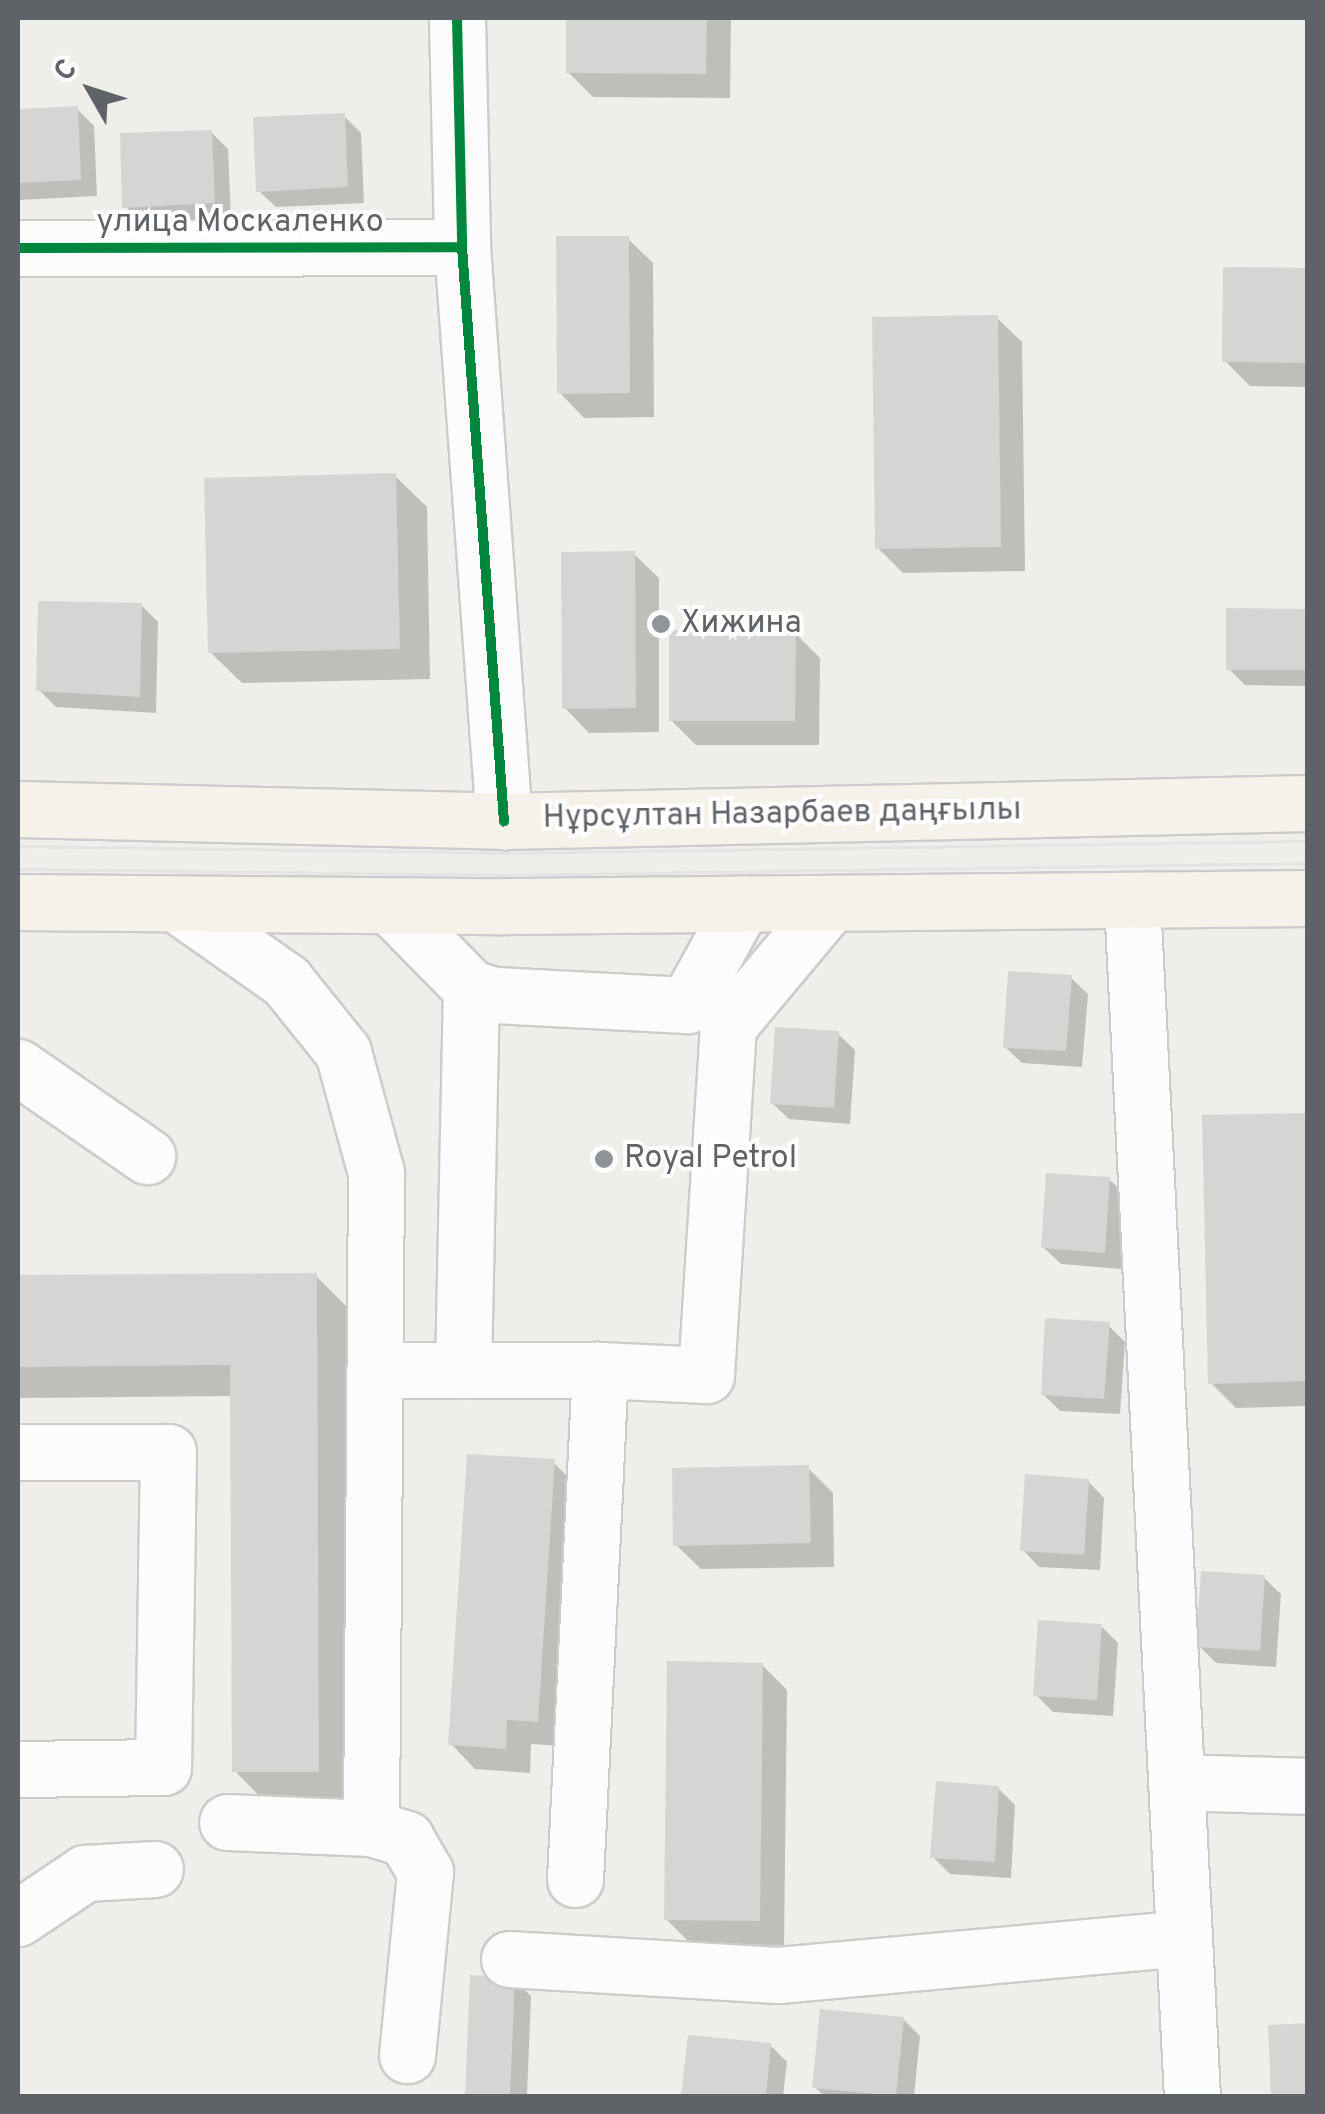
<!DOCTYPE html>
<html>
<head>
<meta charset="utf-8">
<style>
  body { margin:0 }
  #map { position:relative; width:1325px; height:2114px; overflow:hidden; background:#efeeea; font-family:Overpass,sans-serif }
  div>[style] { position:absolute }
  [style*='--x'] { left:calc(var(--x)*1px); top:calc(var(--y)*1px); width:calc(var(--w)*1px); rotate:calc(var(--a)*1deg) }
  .shadow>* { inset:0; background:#0003 }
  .building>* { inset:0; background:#d6d5d3 }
  .roads { filter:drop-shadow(2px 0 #cbcccc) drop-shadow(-2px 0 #cbcccc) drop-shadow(0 2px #cbcccc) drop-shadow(0 -2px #cbcccc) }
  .minor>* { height:55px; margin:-27.5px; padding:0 27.5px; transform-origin:27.5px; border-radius:27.5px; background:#fdfcfc }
  .major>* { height:55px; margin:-27.5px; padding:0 27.5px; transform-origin:27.5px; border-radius:27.5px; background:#f4f2e9 }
  .tram>* { height:2.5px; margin:-1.25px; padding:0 1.25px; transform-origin:1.25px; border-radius:1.25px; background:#e4e4e4 }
  .cycleway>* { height:10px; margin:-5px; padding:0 5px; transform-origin:5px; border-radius:5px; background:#00873e }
  .dots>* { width:28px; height:28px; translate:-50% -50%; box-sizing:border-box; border:5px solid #fff; border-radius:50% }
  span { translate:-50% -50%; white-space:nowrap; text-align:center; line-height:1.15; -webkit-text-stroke:8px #fff; paint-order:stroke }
  .street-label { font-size:32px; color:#5f6368 }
  .poi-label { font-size:32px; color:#5f6368 }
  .left { translate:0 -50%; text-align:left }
  .frame { position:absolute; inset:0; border:20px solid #5f6368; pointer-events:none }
  .north { position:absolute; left:40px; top:40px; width:100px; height:100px; -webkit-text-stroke:8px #fff; paint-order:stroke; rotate:309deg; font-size:28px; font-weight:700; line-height:40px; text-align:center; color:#5f6368 }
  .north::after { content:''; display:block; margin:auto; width:35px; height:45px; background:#5f6368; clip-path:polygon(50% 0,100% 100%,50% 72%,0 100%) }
</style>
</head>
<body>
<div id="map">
  <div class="shadow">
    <div style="clip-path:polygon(569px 18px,731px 18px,730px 98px,593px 97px,568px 72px)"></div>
    <div style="clip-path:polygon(77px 109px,94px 126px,97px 196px,18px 200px,18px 111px)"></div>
    <div style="clip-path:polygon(344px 116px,361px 133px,364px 203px,276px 207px,259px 191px)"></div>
    <div style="clip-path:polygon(211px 132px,228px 149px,231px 219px,142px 223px,125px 206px)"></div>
    <div style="clip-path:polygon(628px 239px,653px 263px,654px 417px,584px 418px,560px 393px)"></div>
    <div style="clip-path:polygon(1308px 271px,1308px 387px,1250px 386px,1225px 361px)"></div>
    <div style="clip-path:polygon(997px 318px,1022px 342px,1025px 571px,903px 573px,878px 548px)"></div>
    <div style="clip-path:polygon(395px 476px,427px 507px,430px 679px,242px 683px,210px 652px)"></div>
    <div style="clip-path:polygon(634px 554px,659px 578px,659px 732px,589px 733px,565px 708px)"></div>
    <div style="clip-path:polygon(141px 605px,158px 622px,156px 713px,56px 707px,39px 690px)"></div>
    <div style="clip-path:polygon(1308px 611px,1308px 686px,1245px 685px,1228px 668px)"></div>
    <div style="clip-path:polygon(795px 633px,820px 658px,819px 745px,696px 745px,671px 720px)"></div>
    <div style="clip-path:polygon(1071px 978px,1088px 994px,1082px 1067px,1022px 1063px,1005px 1047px)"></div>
    <div style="clip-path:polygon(838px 1034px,855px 1050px,850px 1124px,789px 1119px,772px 1103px)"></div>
    <div style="clip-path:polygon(1308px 1117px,1308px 1406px,1236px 1408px,1211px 1383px)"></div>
    <div style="clip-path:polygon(1109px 1179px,1126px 1196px,1121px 1269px,1061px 1264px,1044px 1248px)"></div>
    <div style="clip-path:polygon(316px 1276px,347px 1307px,350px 1802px,266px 1803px,235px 1771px,233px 1396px,18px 1398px,18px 1278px)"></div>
    <div style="clip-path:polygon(1108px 1325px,1125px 1342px,1120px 1414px,1060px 1411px,1043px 1394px)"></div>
    <div style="clip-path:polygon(553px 1462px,578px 1487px,562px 1746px,531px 1744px,530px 1773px,475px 1769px,451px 1744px)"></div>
    <div style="clip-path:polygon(808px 1468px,833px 1493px,834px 1567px,701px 1569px,676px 1545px)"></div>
    <div style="clip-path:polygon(1088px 1481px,1104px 1498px,1100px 1570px,1039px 1567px,1023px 1550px)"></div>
    <div style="clip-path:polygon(1264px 1578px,1281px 1594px,1276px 1667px,1216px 1663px,1199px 1646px)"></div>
    <div style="clip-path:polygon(1101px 1626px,1118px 1643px,1113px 1716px,1053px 1712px,1036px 1695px)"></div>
    <div style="clip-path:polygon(762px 1665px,787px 1690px,784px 1945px,691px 1944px,666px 1919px)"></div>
    <div style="clip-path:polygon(998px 1788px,1015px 1805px,1011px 1878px,950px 1874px,933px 1857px)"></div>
    <div style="clip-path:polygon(473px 1978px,514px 1979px,531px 1996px,527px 2096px,468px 2096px)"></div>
    <div style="clip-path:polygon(903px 2019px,920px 2036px,914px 2096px,824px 2096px,815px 2087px)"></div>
    <div style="clip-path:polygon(690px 2037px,770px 2045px,787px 2062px,783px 2096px,684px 2096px)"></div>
  </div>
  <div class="building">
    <div style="clip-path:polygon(566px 18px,707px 18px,706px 74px,566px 73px)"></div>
    <div style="clip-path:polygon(78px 106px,81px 180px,18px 183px,18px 109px)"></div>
    <div style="clip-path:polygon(345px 113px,348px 187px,256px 192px,253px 117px)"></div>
    <div style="clip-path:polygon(212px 130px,215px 203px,122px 208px,120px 133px)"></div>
    <div style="clip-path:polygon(556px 236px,629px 236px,630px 393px,557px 394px)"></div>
    <div style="clip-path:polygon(1223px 267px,1308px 268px,1308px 363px,1222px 362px)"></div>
    <div style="clip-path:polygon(998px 315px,1001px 547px,875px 549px,872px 317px)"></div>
    <div style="clip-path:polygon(396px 473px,400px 649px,208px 653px,204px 478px)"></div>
    <div style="clip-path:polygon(635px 551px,636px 708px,562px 709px,561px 552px)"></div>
    <div style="clip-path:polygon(38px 601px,142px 603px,140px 697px,36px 691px)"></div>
    <div style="clip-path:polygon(1226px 608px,1308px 609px,1308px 670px,1226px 670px)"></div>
    <div style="clip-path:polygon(669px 630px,796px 631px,795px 721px,669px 721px)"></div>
    <div style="clip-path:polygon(1008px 971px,1072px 975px,1066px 1051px,1003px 1048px)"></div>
    <div style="clip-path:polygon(775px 1027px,839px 1031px,834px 1108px,770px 1104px)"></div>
    <div style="clip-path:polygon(1308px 1113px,1308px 1381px,1208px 1384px,1202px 1115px)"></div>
    <div style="clip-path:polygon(1046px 1173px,1110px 1177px,1105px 1253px,1041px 1248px)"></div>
    <div style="clip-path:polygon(317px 1273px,319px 1772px,232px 1772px,230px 1365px,18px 1367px,18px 1275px)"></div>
    <div style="clip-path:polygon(1045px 1318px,1110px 1322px,1104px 1399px,1041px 1395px)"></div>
    <div style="clip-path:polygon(467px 1454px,555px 1459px,538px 1722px,507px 1720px,506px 1749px,448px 1745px)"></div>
    <div style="clip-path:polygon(809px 1465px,811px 1543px,673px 1546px,672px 1468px)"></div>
    <div style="clip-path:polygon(1025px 1474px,1089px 1479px,1084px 1555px,1020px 1551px)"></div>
    <div style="clip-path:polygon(1201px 1571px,1265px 1575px,1260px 1651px,1196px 1647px)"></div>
    <div style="clip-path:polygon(1038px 1620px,1102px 1624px,1097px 1700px,1033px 1696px)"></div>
    <div style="clip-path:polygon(667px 1661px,763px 1663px,760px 1921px,664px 1920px)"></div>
    <div style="clip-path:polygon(936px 1781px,999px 1786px,995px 1862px,930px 1858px)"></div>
    <div style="clip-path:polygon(470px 1975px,515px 1977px,510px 2096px,465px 2096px)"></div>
    <div style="clip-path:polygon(820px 2009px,904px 2017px,896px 2096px,812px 2088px)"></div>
    <div style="clip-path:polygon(1308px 2023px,1308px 2096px,1271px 2096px,1268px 2025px)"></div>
    <div style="clip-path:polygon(688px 2035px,771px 2043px,766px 2096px,681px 2096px)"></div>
  </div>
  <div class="roads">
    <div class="minor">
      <div style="--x:457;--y:18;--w:229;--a:88.7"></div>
      <div style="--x:462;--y:247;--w:576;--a:85.82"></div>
      <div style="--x:18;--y:248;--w:444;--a:-0.1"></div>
      <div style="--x:1132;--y:901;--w:1197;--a:87.13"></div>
      <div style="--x:179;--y:906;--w:131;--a:35"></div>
      <div style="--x:286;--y:981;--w:91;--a:51.2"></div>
      <div style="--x:343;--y:1052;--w:125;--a:74.7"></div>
      <div style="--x:376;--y:1173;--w:655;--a:90.44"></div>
      <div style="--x:371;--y:1828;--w:144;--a:-177.6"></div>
      <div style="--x:390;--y:906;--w:115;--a:45.4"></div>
      <div style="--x:471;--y:988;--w:24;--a:17"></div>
      <div style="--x:494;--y:995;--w:193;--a:3"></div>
      <div style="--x:687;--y:1005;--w:116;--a:-61.2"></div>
      <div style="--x:18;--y:1067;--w:157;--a:34.6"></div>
      <div style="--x:377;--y:1370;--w:223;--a:0"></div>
      <div style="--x:463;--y:1370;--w:382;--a:-88.8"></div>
      <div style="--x:18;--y:1452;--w:150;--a:0"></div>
      <div style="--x:168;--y:1452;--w:315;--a:90.9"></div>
      <div style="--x:163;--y:1767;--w:145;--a:179.2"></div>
      <div style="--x:1176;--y:1782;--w:132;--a:1.7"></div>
      <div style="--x:371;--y:1828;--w:37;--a:17"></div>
      <div style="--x:406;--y:1839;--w:38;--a:60"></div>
      <div style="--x:425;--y:1872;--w:184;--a:95.6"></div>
      <div style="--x:575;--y:1879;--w:510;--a:-87.19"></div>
      <div style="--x:600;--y:1370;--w:106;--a:2.7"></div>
      <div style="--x:706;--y:1375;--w:350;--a:-86.4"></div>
      <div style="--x:728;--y:1026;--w:159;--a:-50.1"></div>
      <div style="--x:18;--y:1918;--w:81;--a:-33.9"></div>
      <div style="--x:85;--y:1873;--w:70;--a:-3.3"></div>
      <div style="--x:509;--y:1959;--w:269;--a:3.4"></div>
      <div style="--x:778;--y:1975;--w:407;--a:-5.2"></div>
    </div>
    <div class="major">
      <div style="--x:18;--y:809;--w:486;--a:1.4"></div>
      <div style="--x:504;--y:821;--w:804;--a:-1.28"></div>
      <div style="--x:18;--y:902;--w:490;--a:0.5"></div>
      <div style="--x:508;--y:906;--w:800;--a:-0.57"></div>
    </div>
  </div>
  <div class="tram">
    <div style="--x:18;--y:846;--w:486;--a:0.8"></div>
    <div style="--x:504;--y:853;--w:804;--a:-0.86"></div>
    <div style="--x:18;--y:869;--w:488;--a:0.7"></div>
    <div style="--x:506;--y:875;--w:802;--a:-0.86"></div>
  </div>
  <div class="cycleway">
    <div style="--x:457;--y:18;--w:229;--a:88.7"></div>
    <div style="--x:462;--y:247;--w:576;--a:85.82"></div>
    <div style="--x:18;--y:248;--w:444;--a:-0.1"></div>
  </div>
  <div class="dots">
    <div style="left:661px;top:624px;background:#919496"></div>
    <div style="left:604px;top:1159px;background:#919496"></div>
  </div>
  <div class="street-label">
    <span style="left:240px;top:223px">улица Москаленко</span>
    <span style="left:782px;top:815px;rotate:-1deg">Нұрсұлтан Назарбаев даңғылы</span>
  </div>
  <div class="poi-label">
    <span class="left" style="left:681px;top:624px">Хижина</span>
    <span class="left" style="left:624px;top:1159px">Royal Petrol</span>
  </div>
  <div class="frame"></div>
  <div class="north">С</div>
</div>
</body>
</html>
